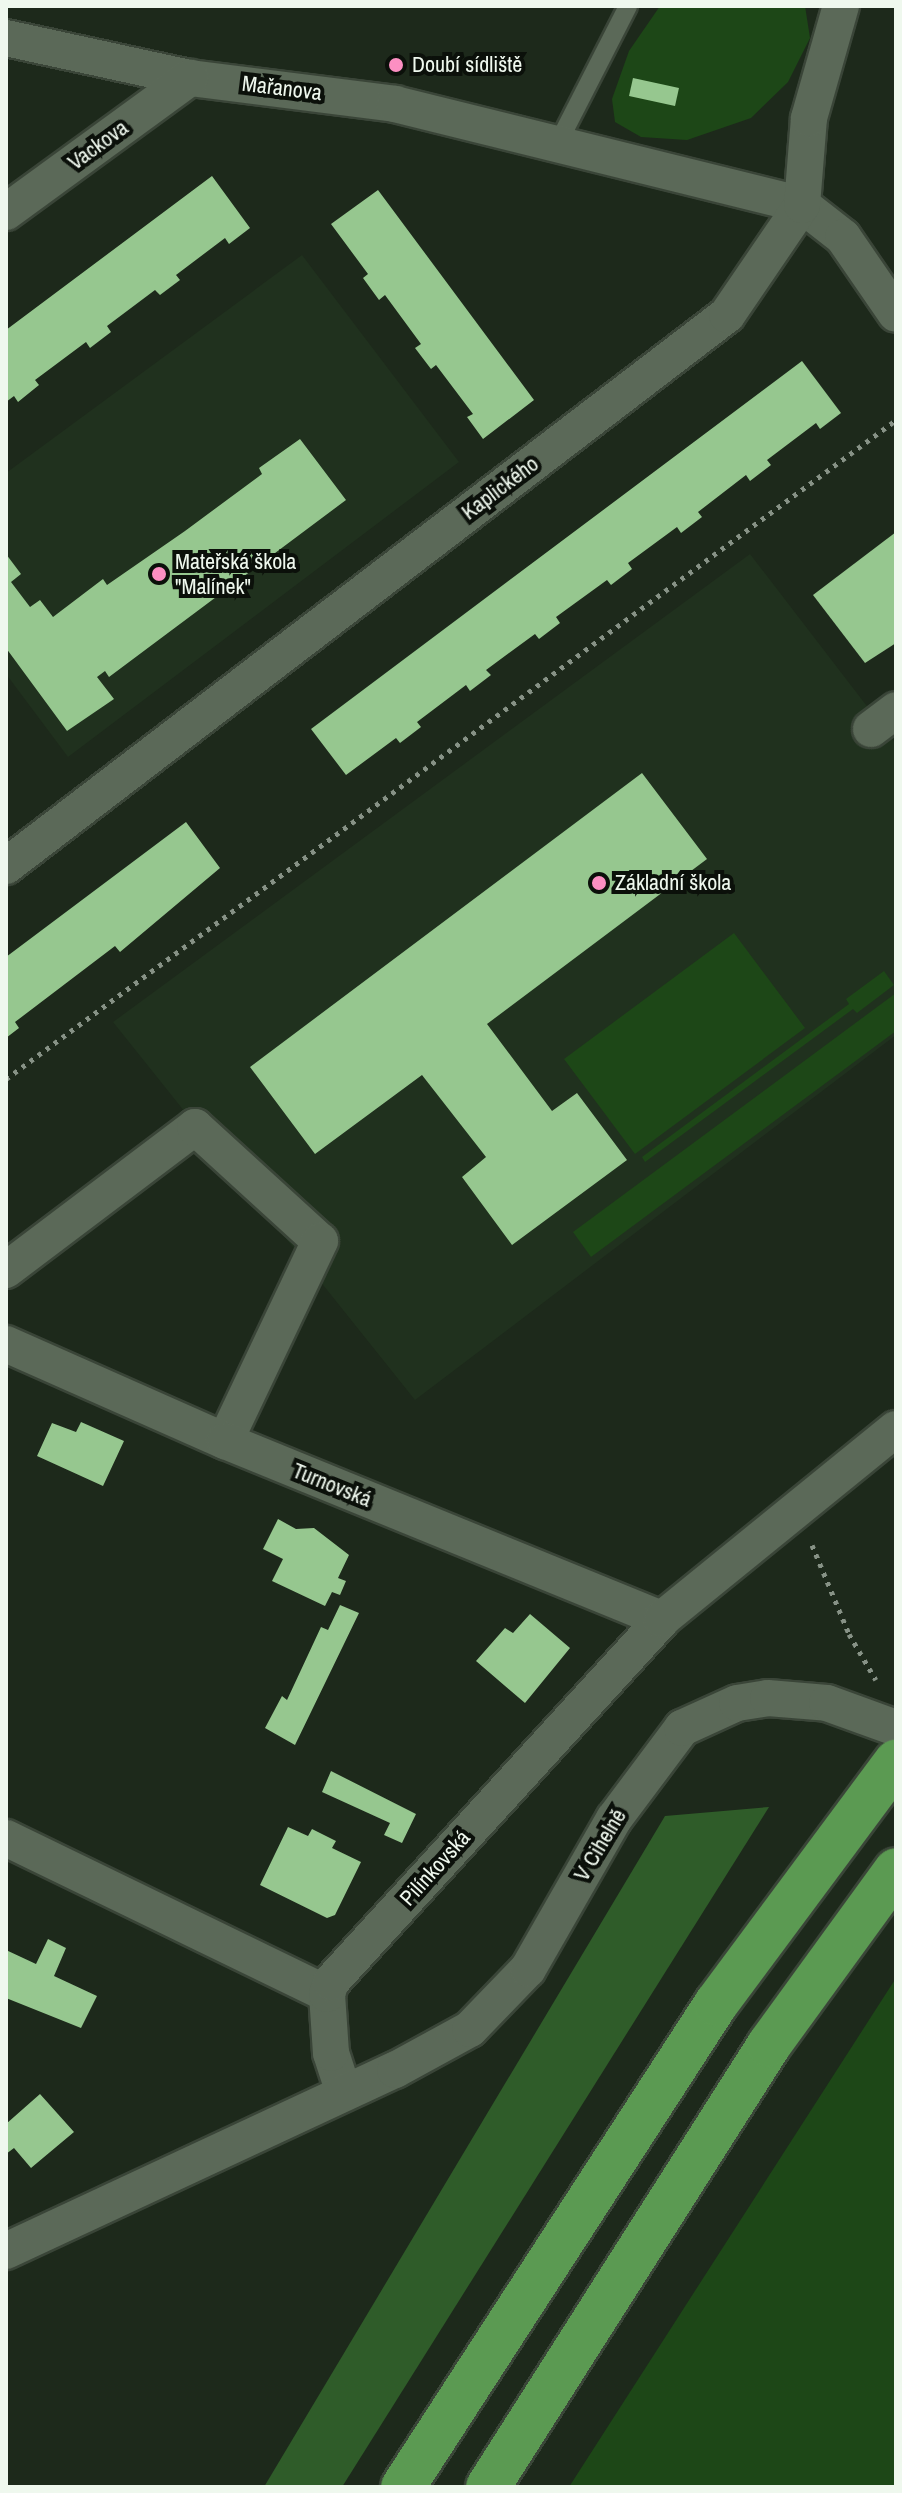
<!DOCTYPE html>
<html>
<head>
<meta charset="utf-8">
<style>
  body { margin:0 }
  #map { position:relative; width:902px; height:2493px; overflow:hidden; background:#1d291b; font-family:"Archivo Narrow",sans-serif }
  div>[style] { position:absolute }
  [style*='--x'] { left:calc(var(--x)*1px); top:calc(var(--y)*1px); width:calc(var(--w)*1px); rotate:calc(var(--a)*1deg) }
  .built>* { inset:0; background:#20311e }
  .green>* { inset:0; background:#1d4717 }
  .forest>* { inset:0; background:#2f5c29 }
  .building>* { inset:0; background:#96c78f }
  .path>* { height:5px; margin-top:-2.5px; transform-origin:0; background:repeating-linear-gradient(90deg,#879286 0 4px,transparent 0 10px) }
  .roads { filter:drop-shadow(2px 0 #3a4538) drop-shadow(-2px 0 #3a4538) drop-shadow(0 2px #3a4538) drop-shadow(0 -2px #3a4538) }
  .service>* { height:18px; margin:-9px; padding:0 9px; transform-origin:9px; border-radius:9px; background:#5b6958 }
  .minor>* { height:36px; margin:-18px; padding:0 18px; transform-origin:18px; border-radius:18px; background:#5b6958 }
  .trunk>* { height:44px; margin:-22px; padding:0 22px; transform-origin:22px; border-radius:22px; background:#5b9a52 }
  .dots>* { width:22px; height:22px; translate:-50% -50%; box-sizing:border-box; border:4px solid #0b100a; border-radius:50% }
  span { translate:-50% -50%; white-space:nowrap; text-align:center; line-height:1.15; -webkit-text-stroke:8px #0b100a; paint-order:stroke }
  .poi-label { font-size:22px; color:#eff8ee }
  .left { translate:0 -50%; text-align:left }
  .street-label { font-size:22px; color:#eff8ee }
  .frame { position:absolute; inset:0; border:8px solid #eff8ee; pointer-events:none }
</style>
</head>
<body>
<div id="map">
  <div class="built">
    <div style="clip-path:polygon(302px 255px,459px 462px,68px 757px,6px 674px,6px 473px)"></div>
    <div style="clip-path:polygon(750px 554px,896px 744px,896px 1035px,415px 1400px,113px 1022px)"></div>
  </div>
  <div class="green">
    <div style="clip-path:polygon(660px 6px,805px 6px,810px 38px,788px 82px,751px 118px,687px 140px,641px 137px,615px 122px,612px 99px,629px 51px)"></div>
    <div style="clip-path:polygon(734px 933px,805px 1028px,635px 1154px,564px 1059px)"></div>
    <div style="clip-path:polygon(884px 971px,894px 985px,857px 1013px,853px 1009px,645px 1162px,642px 1157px,849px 1004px,846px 999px)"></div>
    <div style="clip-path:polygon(896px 993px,896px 1031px,591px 1257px,573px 1232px)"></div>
    <div style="clip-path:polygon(896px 1978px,896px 2487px,569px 2487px)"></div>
  </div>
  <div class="forest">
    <div style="clip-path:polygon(769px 1807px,342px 2487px,264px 2487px,665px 1816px)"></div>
  </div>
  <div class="building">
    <div style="clip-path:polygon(633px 78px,679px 88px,675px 106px,629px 96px)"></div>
    <div style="clip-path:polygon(212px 176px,250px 228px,229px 244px,225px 238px,176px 275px,180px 280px,160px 295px,155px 290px,107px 326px,111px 332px,90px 348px,86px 342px,35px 380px,39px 385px,18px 402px,14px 396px,6px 402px,6px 330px)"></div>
    <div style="clip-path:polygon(378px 190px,534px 400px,483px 439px,467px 417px,473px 414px,436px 365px,431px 369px,415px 348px,421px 344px,385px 295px,379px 300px,363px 278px,368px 274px,331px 224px)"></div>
    <div style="clip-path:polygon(802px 361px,841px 413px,820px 429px,816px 423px,767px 460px,771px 465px,750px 481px,746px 475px,698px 512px,702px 517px,681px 533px,677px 527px,628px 563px,632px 569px,611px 585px,607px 580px,556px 617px,560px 623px,539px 639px,535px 634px,486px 670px,491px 675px,470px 691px,466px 685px,417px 722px,421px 727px,400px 743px,396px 738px,346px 775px,311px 729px)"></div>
    <div style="clip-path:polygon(300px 439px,346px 500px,109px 677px,105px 671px,97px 677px,114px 699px,67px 731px,6px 648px,6px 554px,21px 574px,11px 582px,30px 607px,40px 600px,53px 617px,103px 579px,107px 585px,185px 531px,262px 474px,259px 468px)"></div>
    <div style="clip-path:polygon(896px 532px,896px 643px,865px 663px,813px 595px)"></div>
    <div style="clip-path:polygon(642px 773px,707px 859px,487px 1024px,552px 1111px,577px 1093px,627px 1160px,512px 1245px,462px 1177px,486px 1157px,422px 1075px,315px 1154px,250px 1067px)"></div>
    <div style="clip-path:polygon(186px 822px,220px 868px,120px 952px,115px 946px,15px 1022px,19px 1028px,6px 1038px,6px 957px)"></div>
    <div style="clip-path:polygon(81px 1422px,124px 1441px,103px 1486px,37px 1456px,52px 1423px,76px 1432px)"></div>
    <div style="clip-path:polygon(278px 1519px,296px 1529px,314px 1528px,349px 1555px,338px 1578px,346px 1581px,340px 1595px,332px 1592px,325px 1606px,272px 1581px,283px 1559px,263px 1549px)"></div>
    <div style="clip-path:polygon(340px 1605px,359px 1613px,295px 1745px,265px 1728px,282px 1696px,287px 1700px,321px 1627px,328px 1630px)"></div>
    <div style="clip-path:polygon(530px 1614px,570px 1648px,525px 1703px,476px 1661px,505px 1628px,513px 1633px)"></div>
    <div style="clip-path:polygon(331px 1771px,416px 1814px,402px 1843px,384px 1835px,390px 1823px,322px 1792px)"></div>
    <div style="clip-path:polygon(288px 1827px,308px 1836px,312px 1829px,336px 1841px,332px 1848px,361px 1862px,335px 1915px,327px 1918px,260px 1885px)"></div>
    <div style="clip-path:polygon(48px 1939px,66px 1948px,54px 1976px,97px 1996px,81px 2028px,6px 1998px,6px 1950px,36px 1964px)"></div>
    <div style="clip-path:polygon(40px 2094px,74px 2132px,31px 2168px,14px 2148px,6px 2154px,6px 2124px)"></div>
  </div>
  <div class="path">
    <div style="--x:6;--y:1079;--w:1107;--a:-36.52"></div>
    <div style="--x:812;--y:1545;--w:96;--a:67.4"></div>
    <div style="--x:849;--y:1634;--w:53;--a:59.6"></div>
  </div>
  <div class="roads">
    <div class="service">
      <div style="--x:557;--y:145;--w:156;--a:-62.9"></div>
    </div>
    <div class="minor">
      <div style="--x:6;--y:38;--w:188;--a:12.3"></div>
      <div style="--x:190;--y:78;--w:207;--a:7.2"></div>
      <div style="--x:395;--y:104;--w:419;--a:13.9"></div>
      <div style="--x:802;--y:205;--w:52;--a:38"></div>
      <div style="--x:843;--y:237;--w:93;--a:55.5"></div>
      <div style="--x:6;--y:212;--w:228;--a:-36.1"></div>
      <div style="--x:871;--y:729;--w:31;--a:-37"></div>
      <div style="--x:6;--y:866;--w:907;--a:-37.39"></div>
      <div style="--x:727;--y:315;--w:133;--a:-55.7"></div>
      <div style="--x:802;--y:205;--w:87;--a:-85.4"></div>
      <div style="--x:809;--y:118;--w:116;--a:-74.1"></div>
      <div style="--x:6;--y:1270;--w:237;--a:-37.1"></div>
      <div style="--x:195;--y:1127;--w:169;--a:42.4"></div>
      <div style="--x:320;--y:1241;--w:221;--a:115.4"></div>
      <div style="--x:6;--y:1344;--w:240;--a:23.9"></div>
      <div style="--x:225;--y:1441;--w:472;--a:22.2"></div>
      <div style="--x:6;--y:1838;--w:357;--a:25.9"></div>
      <div style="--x:343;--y:2090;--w:39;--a:-108"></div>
      <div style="--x:331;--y:2053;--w:59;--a:-93.9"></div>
      <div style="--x:327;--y:1994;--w:13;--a:-72"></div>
      <div style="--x:331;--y:1982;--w:491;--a:-47.6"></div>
      <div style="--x:662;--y:1619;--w:301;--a:-39.1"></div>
      <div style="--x:6;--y:2251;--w:429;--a:-25"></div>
      <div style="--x:395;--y:2070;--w:85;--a:-28.7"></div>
      <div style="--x:470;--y:2029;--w:83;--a:-46"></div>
      <div style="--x:528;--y:1969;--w:173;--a:-60.2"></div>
      <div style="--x:614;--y:1819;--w:114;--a:-53.2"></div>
      <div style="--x:682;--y:1728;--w:60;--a:-24.4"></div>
      <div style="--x:737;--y:1703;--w:31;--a:-9"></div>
      <div style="--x:768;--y:1698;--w:59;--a:4.8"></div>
      <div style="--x:827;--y:1703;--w:73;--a:19.9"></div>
    </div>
    <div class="trunk">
      <div style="--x:403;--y:2487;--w:576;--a:-57.06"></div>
      <div style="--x:716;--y:2004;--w:302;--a:-53.4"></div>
      <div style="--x:488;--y:2487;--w:524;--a:-57.55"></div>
      <div style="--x:769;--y:2045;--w:216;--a:-54"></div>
    </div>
  </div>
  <div class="dots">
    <div style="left:396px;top:65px;background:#fc8fc2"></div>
    <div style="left:159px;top:574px;background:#fc8fc2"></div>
    <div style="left:599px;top:883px;background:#fc8fc2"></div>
  </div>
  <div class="poi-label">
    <span class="left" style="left:412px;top:65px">Doubí sídliště</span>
    <span class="left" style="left:175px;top:574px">Mateřská škola<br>"Malínek"</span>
    <span class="left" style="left:615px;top:883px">Základní škola</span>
  </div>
  <div class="street-label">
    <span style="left:282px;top:88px;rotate:7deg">Mařanova</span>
    <span style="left:98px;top:145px;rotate:-36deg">Vackova</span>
    <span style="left:500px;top:488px;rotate:-37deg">Kaplického</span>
    <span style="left:332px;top:1485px;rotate:22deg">Turnovská</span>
    <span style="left:600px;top:1845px;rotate:-59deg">V Cihelně</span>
    <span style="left:435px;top:1868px;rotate:-48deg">Pilínkovská</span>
  </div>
  <div class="frame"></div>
</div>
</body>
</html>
